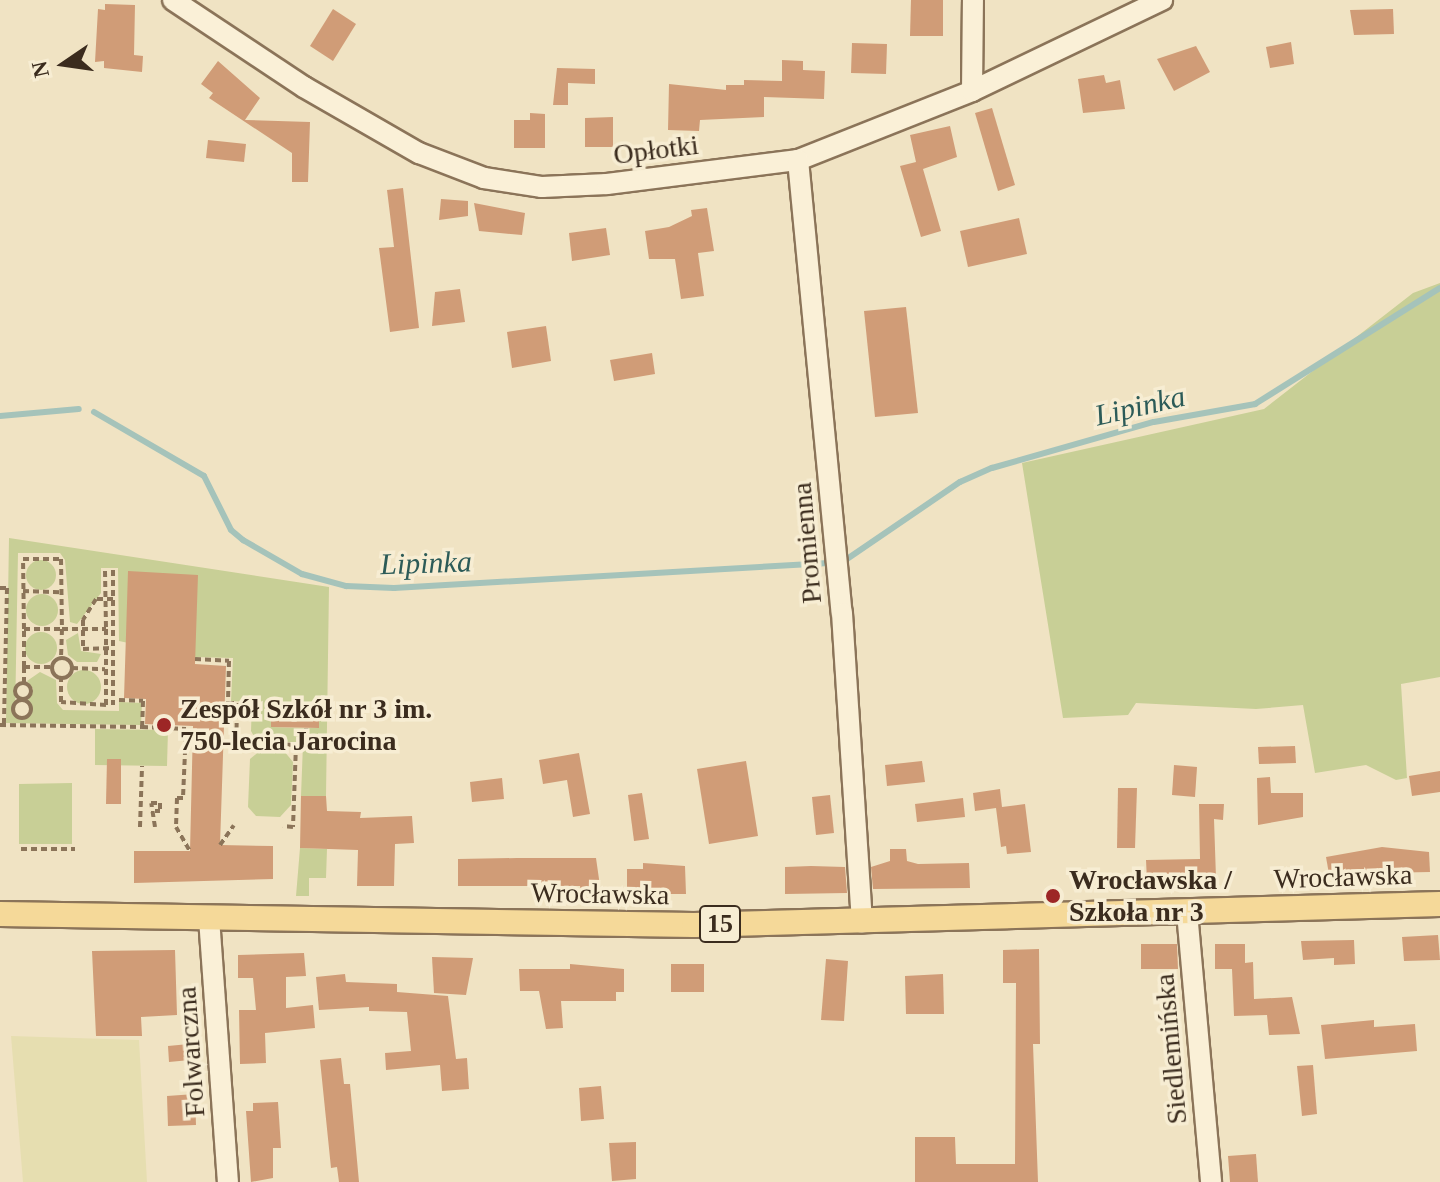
<!DOCTYPE html>
<html>
<head>
<meta charset="utf-8">
<style>
  body { margin:0 }
  #map { position:relative; width:1440px; height:1182px; overflow:hidden; background:#f0e3c3; font-family:Georgia,serif }
  div>[style] { position:absolute }
  [style*='--x'] { left:calc(var(--x)*1px); top:calc(var(--y)*1px); width:calc(var(--w)*1px); rotate:calc(var(--a)*1deg) }
  .farmland>* { inset:0; background:#e6deb0 }
  .green>* { inset:0; background:#c8cf96 }
  .round { border-radius:50% }
  .stream>* { height:6px; margin:-3px; padding:0 3px; transform-origin:3px; border-radius:3px; background:#a5c3ba }
  .building>* { inset:0; background:#d09c77 }
  .path>* { height:4px; margin-top:-2px; transform-origin:0; background:repeating-linear-gradient(90deg,#8b7459 0 6px,transparent 0 10px) }
  .path>.ring { margin:-2px; padding:0; box-sizing:content-box; background:none; border:4px solid #8b7459; border-radius:50% }
  .roads { filter:drop-shadow(2px 0 #8b7459) drop-shadow(-2px 0 #8b7459) drop-shadow(0 2px #8b7459) drop-shadow(0 -2px #8b7459) }
  .minor>* { height:20px; margin:-10px; padding:0 10px; transform-origin:10px; border-radius:10px; background:#faf0d7 }
  .major>* { height:24px; margin:-12px; padding:0 12px; transform-origin:12px; border-radius:12px; background:#f5d999 }
  .dots>* { width:22px; height:22px; translate:-50% -50%; box-sizing:border-box; border:4px solid #f7edd3; border-radius:50% }
  span { translate:-50% -50%; white-space:nowrap; text-align:center; line-height:1.15; -webkit-text-stroke:7px #f7edd3; paint-order:stroke }
  .shield-label span { padding:2px 6px; background:#f7edd3; border:2px solid; border-radius:6px; -webkit-text-stroke-width:0 }
  .shield-label { font-size:26px; color:#3b2c1e; font-weight:700 }
  .street-label { font-size:28px; color:#3b2c1e }
  .poi-label { font-size:28px; color:#3b2c1e; font-weight:700 }
  .left { translate:0 -50%; text-align:left }
  .water-label { font-size:30px; color:#2c5b58; font-style:italic }
  .north { position:absolute; left:24px; top:24px; width:80px; height:80px; -webkit-text-stroke:6px #f7edd3; paint-order:stroke; rotate:257deg; font-size:22px; font-weight:700; line-height:32px; text-align:center; color:#3b2c1e }
  .north::after { content:''; display:block; margin:auto; width:28px; height:36px; background:#3b2c1e; clip-path:polygon(50% 0,100% 100%,50% 72%,0 100%) }
</style>
</head>
<body>
<div id="map">
  <div class="farmland">
    <div style="clip-path:polygon(11px 1036px,139px 1040px,147px 1182px,23px 1182px)"></div>
  </div>
  <div class="green">
    <div style="clip-path:polygon(1440px 283px,1440px 677px,1401px 684px,1407px 778px,1396px 780px,1366px 765px,1315px 773px,1303px 705px,1256px 709px,1136px 703px,1128px 715px,1063px 718px,1022px 463px,1264px 409px,1413px 293px)"></div>
    <div style="clip-path:polygon(9px 538px,329px 587px,326px 796px,301px 796px,303px 744px,307px 744px,307px 728px,319px 728px,271px 710px,271px 727px,305px 728px,304px 743px,256px 740px,251px 731px,252px 702px,231px 701px,233px 658px,195px 657px,119px 641px,118px 568px,101px 568px,101px 593px,77px 624px,70px 622px,65px 560px,60px 553px,18px 553px,15px 717px,23px 720px,32px 714px,28px 700px,33px 689px,27px 681px,40px 672px,56px 680px,57px 703px,63px 710px,119px 711px,119px 702px,142px 703px,141px 725px,6px 723px)"></div>
    <div class="round" style="left:26px;top:560px;width:30px;height:30px"></div>
    <div class="round" style="left:26px;top:594px;width:32px;height:32px"></div>
    <div class="round" style="left:25px;top:632px;width:32px;height:32px"></div>
    <div style="clip-path:polygon(78px 633px,81px 651px,101px 654px,97px 662px,77px 662px,68px 655px,66px 640px)"></div>
    <div class="round" style="left:67px;top:670px;width:34px;height:34px"></div>
    <div style="clip-path:polygon(95px 729px,168px 730px,167px 766px,95px 765px)"></div>
    <div style="clip-path:polygon(261px 750px,284px 751px,293px 762px,291px 805px,280px 817px,256px 816px,248px 807px,250px 759px)"></div>
    <div style="clip-path:polygon(72px 783px,72px 844px,19px 844px,19px 784px)"></div>
    <div style="clip-path:polygon(300px 848px,327px 849px,326px 878px,309px 878px,309px 896px,296px 896px)"></div>
  </div>
  <div class="stream">
    <div style="--x:94;--y:412;--w:127;--a:30.2"></div>
    <div style="--x:204;--y:476;--w:60;--a:63.4"></div>
    <div style="--x:231;--y:530;--w:16;--a:40"></div>
    <div style="--x:243;--y:540;--w:68;--a:30"></div>
    <div style="--x:302;--y:574;--w:46;--a:15.3"></div>
    <div style="--x:346;--y:586;--w:48;--a:2.4"></div>
    <div style="--x:394;--y:588;--w:431;--a:-3.3"></div>
    <div style="--x:0;--y:416;--w:79;--a:-5.1"></div>
    <div style="--x:847;--y:559;--w:137;--a:-34.3"></div>
    <div style="--x:960;--y:482;--w:35;--a:-24"></div>
    <div style="--x:992;--y:468;--w:168;--a:-15.9"></div>
    <div style="--x:1154;--y:422;--w:103;--a:-10.1"></div>
    <div style="--x:1255;--y:404;--w:218;--a:-32.1"></div>
  </div>
  <div class="building">
    <div style="clip-path:polygon(911px 0,943px 0,943px 36px,910px 36px)"></div>
    <div style="clip-path:polygon(105px 4px,135px 5px,134px 55px,143px 56px,142px 72px,104px 68px,104px 61px,95px 62px,98px 9px,105px 10px)"></div>
    <div style="clip-path:polygon(333px 9px,356px 24px,333px 61px,310px 46px)"></div>
    <div style="clip-path:polygon(1393px 9px,1394px 34px,1354px 35px,1350px 10px)"></div>
    <div style="clip-path:polygon(1291px 42px,1294px 64px,1270px 68px,1266px 47px)"></div>
    <div style="clip-path:polygon(852px 43px,887px 44px,886px 74px,851px 73px)"></div>
    <div style="clip-path:polygon(1196px 46px,1210px 72px,1174px 91px,1157px 59px)"></div>
    <div style="clip-path:polygon(782px 60px,803px 61px,803px 70px,825px 71px,824px 99px,764px 97px,764px 117px,700px 120px,699px 131px,668px 130px,669px 84px,726px 90px,726px 85px,744px 85px,744px 80px,782px 81px)"></div>
    <div style="clip-path:polygon(218px 61px,260px 98px,245px 120px,310px 122px,308px 182px,292px 182px,292px 153px,209px 98px,213px 93px,201px 84px)"></div>
    <div style="clip-path:polygon(557px 68px,595px 69px,595px 84px,568px 83px,568px 105px,553px 105px)"></div>
    <div style="clip-path:polygon(1104px 75px,1106px 83px,1120px 80px,1125px 109px,1083px 113px,1078px 79px)"></div>
    <div style="clip-path:polygon(992px 108px,1015px 185px,998px 191px,975px 113px)"></div>
    <div style="clip-path:polygon(530px 113px,545px 114px,545px 148px,514px 148px,514px 120px,530px 120px)"></div>
    <div style="clip-path:polygon(613px 117px,613px 147px,585px 147px,585px 118px)"></div>
    <div style="clip-path:polygon(950px 126px,957px 157px,923px 169px,941px 231px,921px 237px,900px 166px,916px 162px,910px 135px)"></div>
    <div style="clip-path:polygon(208px 140px,246px 144px,244px 162px,206px 158px)"></div>
    <div style="clip-path:polygon(403px 188px,419px 328px,390px 332px,379px 248px,394px 247px,387px 190px)"></div>
    <div style="clip-path:polygon(441px 199px,468px 201px,468px 216px,439px 220px)"></div>
    <div style="clip-path:polygon(474px 203px,525px 213px,522px 235px,479px 231px)"></div>
    <div style="clip-path:polygon(707px 208px,714px 251px,698px 253px,704px 296px,681px 299px,675px 259px,649px 259px,645px 231px,669px 227px,692px 216px,691px 210px)"></div>
    <div style="clip-path:polygon(1019px 218px,1027px 254px,968px 267px,960px 231px)"></div>
    <div style="clip-path:polygon(606px 228px,610px 255px,572px 261px,569px 233px)"></div>
    <div style="clip-path:polygon(460px 289px,465px 322px,432px 326px,435px 292px)"></div>
    <div style="clip-path:polygon(906px 307px,918px 413px,875px 417px,864px 311px)"></div>
    <div style="clip-path:polygon(546px 326px,551px 361px,512px 368px,507px 332px)"></div>
    <div style="clip-path:polygon(652px 353px,655px 374px,614px 381px,610px 360px)"></div>
    <div style="clip-path:polygon(128px 571px,198px 575px,195px 664px,226px 666px,220px 845px,273px 846px,273px 879px,134px 883px,134px 851px,190px 851px,193px 726px,145px 724px,146px 699px,124px 698px)"></div>
    <div style="clip-path:polygon(271px 710px,319px 711px,319px 728px,271px 727px)"></div>
    <div style="clip-path:polygon(1295px 746px,1296px 763px,1259px 764px,1258px 747px)"></div>
    <div style="clip-path:polygon(579px 753px,590px 814px,573px 817px,567px 780px,543px 784px,539px 760px)"></div>
    <div style="clip-path:polygon(107px 759px,121px 759px,121px 804px,106px 804px)"></div>
    <div style="clip-path:polygon(746px 761px,758px 836px,709px 844px,697px 769px)"></div>
    <div style="clip-path:polygon(922px 761px,925px 782px,887px 786px,885px 765px)"></div>
    <div style="clip-path:polygon(1174px 765px,1197px 767px,1195px 797px,1172px 795px)"></div>
    <div style="clip-path:polygon(1440px 771px,1440px 792px,1412px 796px,1409px 776px)"></div>
    <div style="clip-path:polygon(1270px 777px,1271px 793px,1303px 793px,1303px 817px,1258px 825px,1257px 778px)"></div>
    <div style="clip-path:polygon(502px 778px,504px 799px,472px 802px,470px 782px)"></div>
    <div style="clip-path:polygon(1118px 788px,1137px 788px,1135px 848px,1117px 848px)"></div>
    <div style="clip-path:polygon(1000px 789px,1002px 807px,1025px 804px,1031px 852px,1007px 854px,1006px 846px,1001px 847px,996px 808px,975px 811px,973px 793px)"></div>
    <div style="clip-path:polygon(642px 793px,649px 839px,634px 841px,628px 795px)"></div>
    <div style="clip-path:polygon(830px 795px,834px 833px,816px 835px,812px 797px)"></div>
    <div style="clip-path:polygon(301px 796px,326px 796px,327px 811px,361px 812px,360px 818px,412px 816px,414px 843px,395px 844px,394px 886px,357px 886px,358px 850px,300px 848px)"></div>
    <div style="clip-path:polygon(963px 798px,965px 817px,917px 822px,915px 804px)"></div>
    <div style="clip-path:polygon(1199px 804px,1224px 804px,1223px 820px,1214px 819px,1216px 878px,1147px 881px,1146px 860px,1200px 859px)"></div>
    <div style="clip-path:polygon(1382px 847px,1429px 852px,1430px 872px,1329px 874px,1326px 857px)"></div>
    <div style="clip-path:polygon(890px 849px,906px 849px,907px 861px,918px 864px,969px 863px,970px 888px,873px 889px,871px 867px,890px 861px)"></div>
    <div style="clip-path:polygon(517px 858px,596px 858px,601px 893px,581px 894px,580px 886px,458px 886px,458px 859px)"></div>
    <div style="clip-path:polygon(643px 863px,685px 866px,686px 894px,627px 894px,627px 869px,643px 869px)"></div>
    <div style="clip-path:polygon(811px 866px,845px 867px,847px 893px,785px 894px,785px 867px)"></div>
    <div style="clip-path:polygon(1438px 935px,1440px 960px,1404px 961px,1402px 937px)"></div>
    <div style="clip-path:polygon(1354px 940px,1355px 964px,1334px 965px,1334px 958px,1303px 960px,1301px 941px)"></div>
    <div style="clip-path:polygon(1141px 944px,1177px 944px,1178px 969px,1141px 969px)"></div>
    <div style="clip-path:polygon(1215px 944px,1245px 944px,1245px 963px,1253px 962px,1254px 999px,1292px 997px,1300px 1034px,1269px 1035px,1267px 1015px,1234px 1016px,1232px 969px,1215px 969px)"></div>
    <div style="clip-path:polygon(1039px 949px,1040px 1044px,1033px 1044px,1038px 1182px,915px 1182px,915px 1137px,955px 1137px,956px 1164px,1015px 1164px,1016px 983px,1003px 983px,1003px 950px)"></div>
    <div style="clip-path:polygon(175px 950px,177px 1015px,141px 1017px,142px 1036px,96px 1036px,92px 951px)"></div>
    <div style="clip-path:polygon(304px 953px,306px 976px,286px 977px,286px 1008px,313px 1005px,315px 1028px,265px 1033px,266px 1063px,240px 1064px,239px 1010px,256px 1010px,253px 978px,238px 978px,238px 955px)"></div>
    <div style="clip-path:polygon(432px 957px,473px 958px,466px 995px,434px 993px)"></div>
    <div style="clip-path:polygon(826px 959px,848px 961px,844px 1021px,821px 1020px)"></div>
    <div style="clip-path:polygon(570px 964px,624px 969px,624px 992px,616px 992px,616px 1001px,561px 1001px,563px 1028px,546px 1029px,539px 991px,520px 991px,519px 969px,570px 969px)"></div>
    <div style="clip-path:polygon(671px 964px,704px 964px,704px 992px,671px 992px)"></div>
    <div style="clip-path:polygon(345px 974px,346px 982px,397px 984px,397px 992px,448px 996px,456px 1059px,467px 1058px,469px 1089px,442px 1091px,440px 1065px,386px 1070px,385px 1053px,411px 1051px,407px 1012px,369px 1011px,369px 1007px,319px 1010px,316px 977px)"></div>
    <div style="clip-path:polygon(943px 974px,944px 1014px,906px 1014px,905px 976px)"></div>
    <div style="clip-path:polygon(1374px 1020px,1374px 1027px,1415px 1024px,1417px 1051px,1325px 1059px,1321px 1025px)"></div>
    <div style="clip-path:polygon(189px 1044px,190px 1060px,169px 1062px,168px 1046px)"></div>
    <div style="clip-path:polygon(341px 1058px,344px 1084px,350px 1084px,359px 1182px,339px 1182px,337px 1167px,331px 1168px,320px 1060px)"></div>
    <div style="clip-path:polygon(1313px 1065px,1317px 1114px,1302px 1116px,1297px 1066px)"></div>
    <div style="clip-path:polygon(601px 1086px,604px 1119px,581px 1121px,579px 1088px)"></div>
    <div style="clip-path:polygon(195px 1094px,196px 1125px,168px 1126px,167px 1096px)"></div>
    <div style="clip-path:polygon(278px 1102px,281px 1148px,273px 1148px,273px 1178px,251px 1182px,246px 1111px,253px 1111px,253px 1103px)"></div>
    <div style="clip-path:polygon(636px 1142px,636px 1179px,612px 1181px,609px 1143px)"></div>
    <div style="clip-path:polygon(1256px 1154px,1258px 1182px,1230px 1182px,1228px 1156px)"></div>
  </div>
  <div class="path">
    <div style="--x:113;--y:570;--w:135;--a:90"></div>
    <div style="--x:105;--y:571;--w:58;--a:89"></div>
    <div style="--x:0;--y:588;--w:7;--a:0"></div>
    <div style="--x:7;--y:588;--w:137;--a:91.3"></div>
    <div style="--x:23;--y:591;--w:38;--a:2"></div>
    <div style="--x:113;--y:599;--w:17;--a:180"></div>
    <div style="--x:96;--y:599;--w:25;--a:122"></div>
    <div style="--x:83;--y:620;--w:29;--a:90"></div>
    <div style="--x:83;--y:649;--w:30;--a:-2"></div>
    <div style="--x:24;--y:629;--w:70;--a:-90.8"></div>
    <div style="--x:23;--y:559;--w:38;--a:0"></div>
    <div style="--x:61;--y:559;--w:70;--a:89.2"></div>
    <div style="--x:62;--y:629;--w:44;--a:0"></div>
    <div style="--x:106;--y:629;--w:76;--a:90"></div>
    <div style="--x:106;--y:705;--w:45;--a:-176.2"></div>
    <div style="--x:61;--y:702;--w:24;--a:-90"></div>
    <div class="ring" style="left:52px;top:658px;width:16px;height:16px"></div>
    <div style="--x:195;--y:659;--w:34;--a:3"></div>
    <div style="--x:229;--y:661;--w:42;--a:91.4"></div>
    <div style="--x:228;--y:703;--w:9;--a:0"></div>
    <div style="--x:237;--y:703;--w:39;--a:91"></div>
    <div style="--x:236;--y:742;--w:60;--a:2.9"></div>
    <div style="--x:296;--y:745;--w:82;--a:92.1"></div>
    <div style="--x:293;--y:827;--w:10;--a:-174"></div>
    <div style="--x:24;--y:667;--w:38;--a:-90"></div>
    <div style="--x:24;--y:629;--w:38;--a:0"></div>
    <div style="--x:62;--y:629;--w:29;--a:92"></div>
    <div style="--x:72;--y:668;--w:33;--a:2"></div>
    <div class="ring" style="left:15px;top:683px;width:12px;height:12px"></div>
    <div style="--x:24;--y:683;--w:16;--a:-90"></div>
    <div style="--x:24;--y:667;--w:28;--a:0"></div>
    <div style="--x:119;--y:700;--w:24;--a:2"></div>
    <div style="--x:143;--y:701;--w:26;--a:92"></div>
    <div style="--x:142;--y:727;--w:44;--a:2.6"></div>
    <div style="--x:186;--y:729;--w:69;--a:92.5"></div>
    <div style="--x:183;--y:798;--w:6;--a:180"></div>
    <div style="--x:177;--y:798;--w:29;--a:92"></div>
    <div style="--x:176;--y:827;--w:28;--a:60"></div>
    <div class="ring" style="left:13px;top:700px;width:14px;height:14px"></div>
    <div style="--x:0;--y:725;--w:142;--a:0.8"></div>
    <div style="--x:296;--y:745;--w:9;--a:-6"></div>
    <div style="--x:305;--y:744;--w:16;--a:-86"></div>
    <div style="--x:140;--y:827;--w:61;--a:-88.1"></div>
    <div style="--x:155;--y:827;--w:24;--a:-99"></div>
    <div style="--x:151;--y:803;--w:9;--a:0"></div>
    <div style="--x:160;--y:803;--w:8;--a:90"></div>
    <div style="--x:160;--y:811;--w:5;--a:180"></div>
    <div style="--x:220;--y:845;--w:24;--a:-55"></div>
    <div style="--x:21;--y:849;--w:54;--a:0"></div>
  </div>
  <div class="roads">
    <div class="minor">
      <div style="--x:173;--y:0;--w:157;--a:33.6"></div>
      <div style="--x:304;--y:87;--w:133;--a:29.9"></div>
      <div style="--x:419;--y:153;--w:70;--a:21"></div>
      <div style="--x:484;--y:178;--w:59;--a:8.8"></div>
      <div style="--x:542;--y:187;--w:65;--a:-2.6"></div>
      <div style="--x:607;--y:184;--w:193;--a:-7.2"></div>
      <div style="--x:798;--y:160;--w:187;--a:-21.6"></div>
      <div style="--x:972;--y:91;--w:211;--a:-25.6"></div>
      <div style="--x:972;--y:91;--w:91;--a:-89.4"></div>
      <div style="--x:798;--y:160;--w:455;--a:84.5"></div>
      <div style="--x:842;--y:613;--w:310;--a:86.3"></div>
      <div style="--x:1187;--y:912;--w:271;--a:84.9"></div>
      <div style="--x:209;--y:918;--w:265;--a:85.9"></div>
    </div>
    <div class="major">
      <div style="--x:0;--y:914;--w:694;--a:0.91"></div>
      <div style="--x:694;--y:925;--w:746;--a:-1.61"></div>
    </div>
  </div>
  <div class="dots">
    <div style="left:164px;top:725px;background:#9d2626"></div>
    <div style="left:1053px;top:896px;background:#9d2626"></div>
  </div>
  <div class="shield-label">
    <span style="left:720px;top:924px">15</span>
  </div>
  <div class="street-label">
    <span style="left:656px;top:150px;rotate:-7deg">Opłotki</span>
    <span style="left:807px;top:543px;rotate:-95deg">Promienna</span>
    <span style="left:1343px;top:877px;rotate:-2deg">Wrocławska</span>
    <span style="left:600px;top:894px;rotate:1deg">Wrocławska</span>
    <span style="left:1171px;top:1049px;rotate:-95deg">Siedlemińska</span>
    <span style="left:191px;top:1052px;rotate:-94deg">Folwarczna</span>
  </div>
  <div class="poi-label">
    <span class="left" style="left:180px;top:725px">Zespół Szkół nr 3 im.<br>750-lecia Jarocina</span>
    <span class="left" style="left:1069px;top:896px">Wrocławska /<br>Szkoła nr 3</span>
  </div>
  <div class="water-label">
    <span style="left:1140px;top:406px;rotate:-13deg">Lipinka</span>
    <span style="left:426px;top:563px;rotate:-2deg">Lipinka</span>
  </div>
  <div class="north">N</div>
</div>
</body>
</html>
